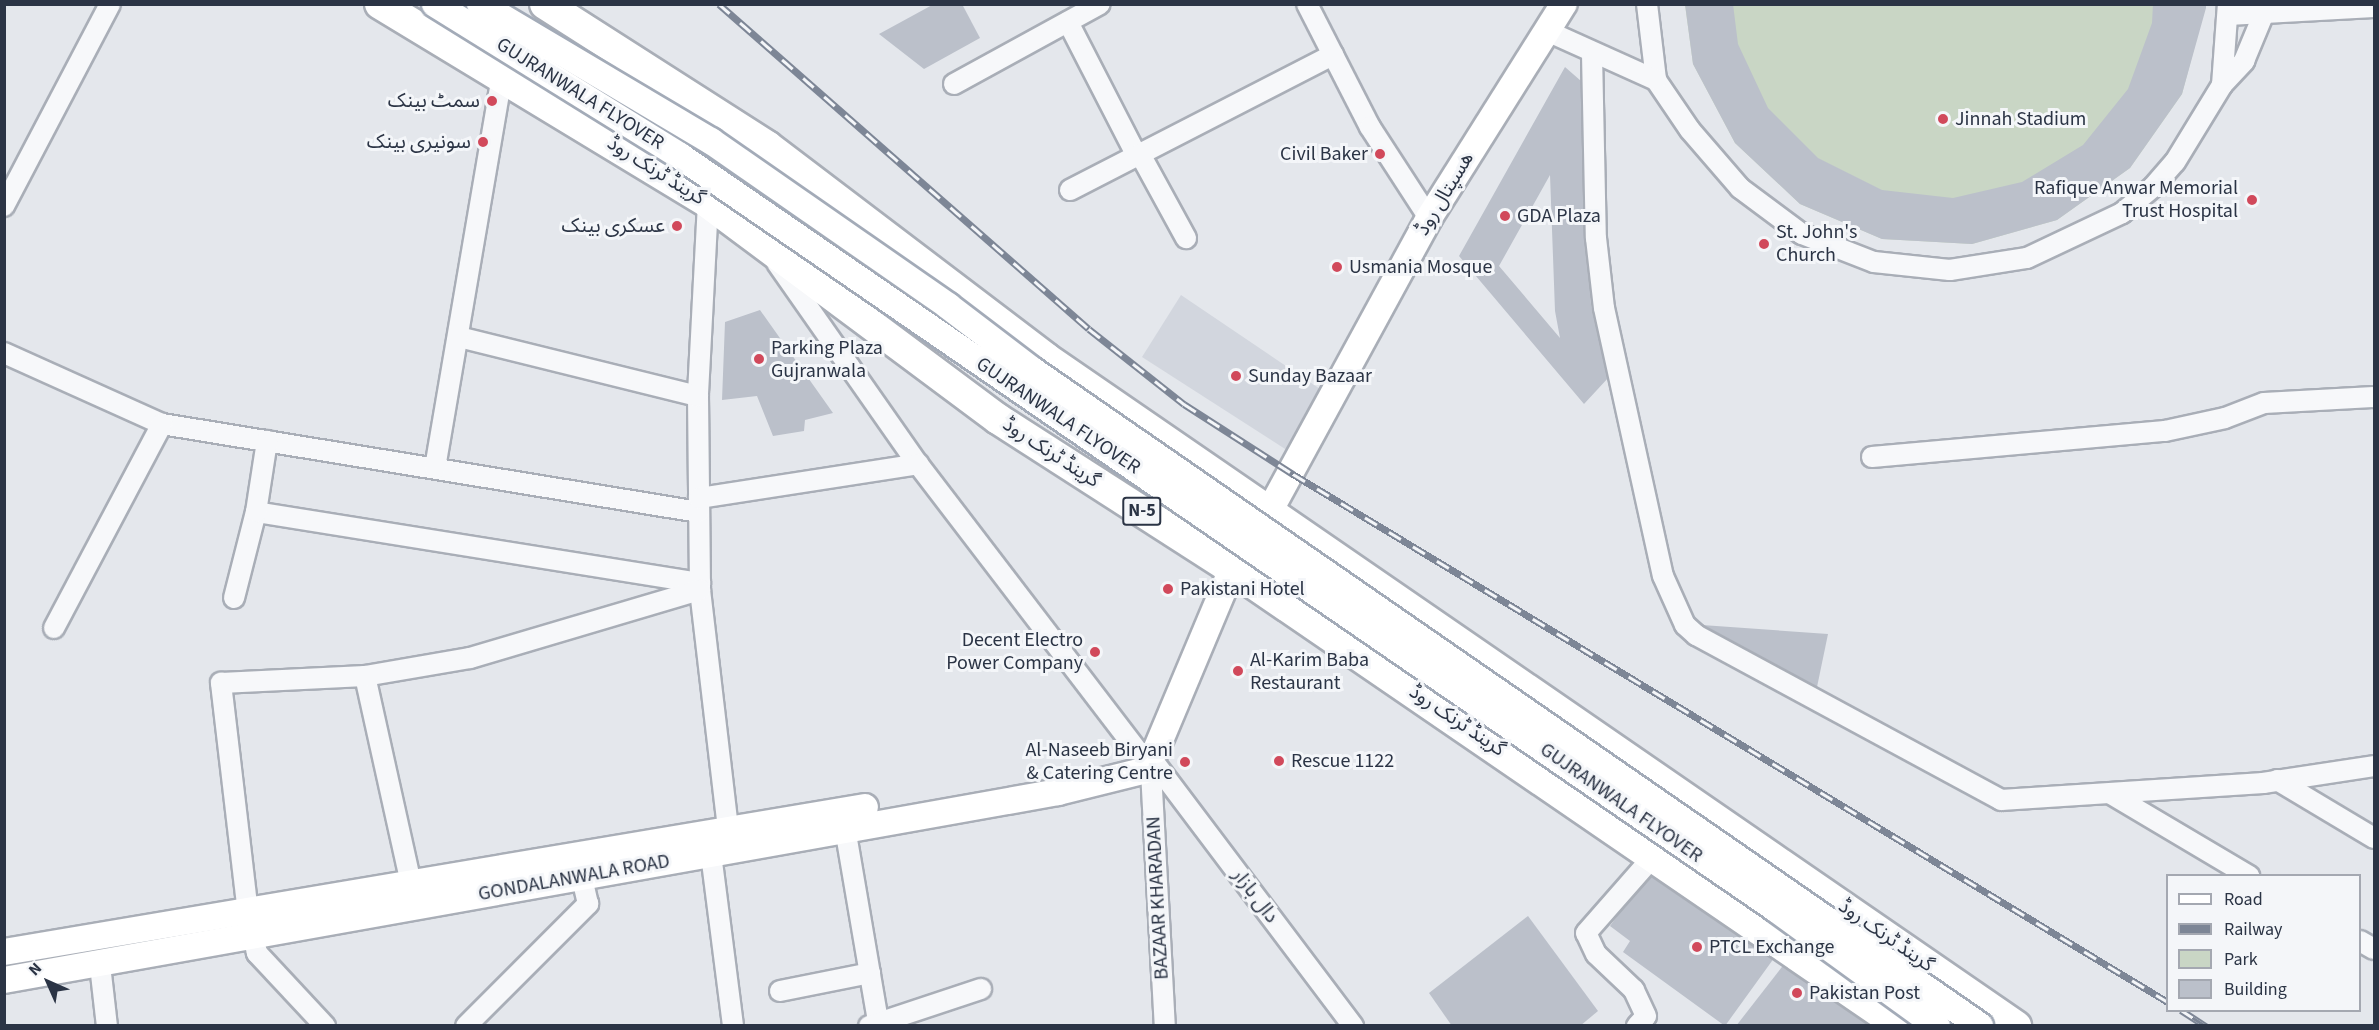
<!DOCTYPE html>
<html>
<head>
<meta charset="utf-8">
<style>
  body { margin:0 }
  #map { position:relative; width:2379px; height:1030px; overflow:hidden; background:#e4e7ec; font-family:"Source Sans 3","Noto Sans Arabic",sans-serif }
  div>[style] { position:absolute }
  [style*='--x'] { left:calc(var(--x)*1px); top:calc(var(--y)*1px); width:calc(var(--w)*1px); rotate:calc(var(--a)*1deg) }
  .built>* { inset:0; background:#d2d6de }
  .green>* { inset:0; background:#c9d6c5 }
  .building>* { inset:0; background:#bbc0ca }
  .roads { filter:drop-shadow(2px 0 #a9aeb7) drop-shadow(-2px 0 #a9aeb7) drop-shadow(0 2px #a9aeb7) drop-shadow(0 -2px #a9aeb7) }
  .minor>* { height:20px; margin:-10px; padding:0 10px; transform-origin:10px; border-radius:10px; background:#f7f8fa }
  .major>* { height:26px; margin:-13px; padding:0 13px; transform-origin:13px; border-radius:13px; background:#fff }
  .highway>* { height:30px; margin:-15px; padding:0 15px; transform-origin:15px; border-radius:15px; background:#fff }
  .rail>* { height:7px; margin-top:-3.5px; transform-origin:0; background:repeating-linear-gradient(90deg,#f4f6f9 0 14px,#7d8696 0 28px); box-sizing:border-box; border-block:2px solid #7d8696 }
  .bridges { filter:drop-shadow(2px 0 #a3abb8) drop-shadow(-2px 0 #a3abb8) drop-shadow(0 2px #a3abb8) drop-shadow(0 -2px #a3abb8) }
  .major-bridge>* { height:26px; margin:-13px; padding:0 13px; transform-origin:13px; border-radius:13px; background:#fff }
  .dots>* { width:16px; height:16px; translate:-50% -50%; box-sizing:border-box; border:3px solid #f4f6f9; border-radius:50% }
  span { translate:-50% -50%; white-space:nowrap; text-align:center; line-height:1.15; -webkit-text-stroke:6px #f4f6f9; paint-order:stroke }
  .shield-label span { padding:2px 4px; background:#f4f6f9; border:2px solid; border-radius:4px; -webkit-text-stroke-width:0 }
  .shield-label { font-size:18px; color:#2b3445; font-weight:700 }
  .street-label { font-size:20px; color:#2b3445 }
  .poi-label { font-size:20px; color:#2b3445 }
  .right { translate:-100% -50%; text-align:right }
  .left { translate:0 -50%; text-align:left }
  .frame { position:absolute; inset:0; border:6px solid #2b3445; pointer-events:none }
  .legend { position:absolute; left:2166px; top:874px; width:195px; height:138px; box-sizing:border-box; background:#f4f6f9; border:2px solid #a4a8b1; margin:0; padding:8px 10px; list-style:none; font-size:18px; color:#2b3445 }
  .legend li { display:flex; align-items:center; gap:12px; height:30px }
  .legend b { width:30px; border:2px solid #a4a8b1 }
  .north { position:absolute; left:18px; top:952px; width:60px; height:60px; -webkit-text-stroke:4px #f4f6f9; paint-order:stroke; rotate:315deg; font-size:16px; font-weight:700; line-height:24px; text-align:center; color:#2b3445 }
  .north::after { content:''; display:block; margin:auto; width:21px; height:27px; background:#2b3445; clip-path:polygon(50% 0,100% 100%,50% 72%,0 100%) }
</style>
</head>
<body>
<div id="map">
  <div class="built">
    <div style="clip-path:polygon(1181px 295px,1329px 395px,1293px 454px,1142px 357px)"></div>
  </div>
  <div class="green">
    <div style="clip-path:polygon(2206px 4px,2182px 94px,2130px 168px,2057px 220px,1972px 244px,1882px 239px,1800px 204px,1735px 143px,1693px 64px,1685px 5px)"></div>
  </div>
  <div class="building">
    <div style="clip-path:polygon(934px 4px,962px 4px,980px 38px,924px 69px,879px 34px)"></div>
    <div style="clip-path:polygon(1685px 4px,1733px 4px,1738px 44px,1768px 108px,1818px 158px,1882px 190px,1953px 198px,2022px 182px,2083px 145px,2128px 89px,2152px 23px,2153px 4px,2206px 4px,2206px 8px,2182px 94px,2130px 168px,2057px 220px,1972px 244px,1882px 239px,1800px 204px,1735px 143px,1693px 64px)"></div>
    <div style="clip-path:polygon(evenodd,1565px 67px,1589px 88px,1584px 108px,1591px 305px,1609px 377px,1584px 404px,1459px 256px,1565px 67px,1550px 175px,1555px 311px,1560px 338px,1499px 266px,1550px 175px)"></div>
    <div style="clip-path:polygon(760px 310px,833px 413px,805px 420px,804px 431px,773px 436px,757px 396px,722px 400px,725px 322px)"></div>
    <div style="clip-path:polygon(1702px 625px,1828px 634px,1817px 687px)"></div>
    <div style="clip-path:polygon(1655px 864px,1777px 954px,1725px 1026px,1623px 952px,1630px 941px,1610px 926px)"></div>
    <div style="clip-path:polygon(1528px 916px,1598px 1011px,1580px 1026px,1452px 1026px,1429px 993px)"></div>
    <div style="clip-path:polygon(1785px 963px,1878px 1026px,1736px 1026px)"></div>
  </div>
  <div class="roads">
    <div class="minor">
      <div style="--x:1307;--y:4;--w:138;--a:62.9"></div>
      <div style="--x:1370;--y:127;--w:108;--a:57"></div>
      <div style="--x:1647;--y:4;--w:77;--a:83.2"></div>
      <div style="--x:1656;--y:80;--w:60;--a:55.8"></div>
      <div style="--x:1690;--y:130;--w:77;--a:49.2"></div>
      <div style="--x:1740;--y:188;--w:77;--a:36.6"></div>
      <div style="--x:1802;--y:234;--w:77;--a:21.3"></div>
      <div style="--x:1874;--y:262;--w:76;--a:6"></div>
      <div style="--x:1950;--y:270;--w:78;--a:-8.9"></div>
      <div style="--x:2027;--y:258;--w:105;--a:-25.3"></div>
      <div style="--x:2122;--y:213;--w:40;--a:-40"></div>
      <div style="--x:2153;--y:187;--w:33;--a:-49"></div>
      <div style="--x:2175;--y:162;--w:90;--a:-58.6"></div>
      <div style="--x:2222;--y:85;--w:81;--a:-85.8"></div>
      <div style="--x:2228;--y:15;--w:146;--a:-3.1"></div>
      <div style="--x:1068;--y:22;--w:151;--a:62.8"></div>
      <div style="--x:1547;--y:31;--w:120;--a:24.2"></div>
      <div style="--x:1592;--y:54;--w:184;--a:88.8"></div>
      <div style="--x:1596;--y:238;--w:70;--a:83.5"></div>
      <div style="--x:1604;--y:308;--w:274;--a:77.6"></div>
      <div style="--x:1663;--y:576;--w:54;--a:65.8"></div>
      <div style="--x:1685;--y:625;--w:15;--a:42"></div>
      <div style="--x:1696;--y:635;--w:347;--a:28.4"></div>
      <div style="--x:2001;--y:800;--w:263;--a:-3.7"></div>
      <div style="--x:2263;--y:783;--w:112;--a:-8.7"></div>
      <div style="--x:954;--y:84;--w:166;--a:-28.7"></div>
      <div style="--x:2222;--y:85;--w:33;--a:-47"></div>
      <div style="--x:2244;--y:61;--w:52;--a:-67.4"></div>
      <div style="--x:2264;--y:13;--w:9;--a:-96"></div>
      <div style="--x:1140;--y:154;--w:96;--a:61.3"></div>
      <div style="--x:1070;--y:190;--w:296;--a:-27.2"></div>
      <div style="--x:708;--y:203;--w:193;--a:93"></div>
      <div style="--x:698;--y:396;--w:194;--a:89.4"></div>
      <div style="--x:700;--y:590;--w:241;--a:83.3"></div>
      <div style="--x:728;--y:829;--w:30;--a:124"></div>
      <div style="--x:711;--y:854;--w:173;--a:82.7"></div>
      <div style="--x:4;--y:206;--w:228;--a:-62.3"></div>
      <div style="--x:777;--y:263;--w:246;--a:55"></div>
      <div style="--x:918;--y:464;--w:360;--a:52.6"></div>
      <div style="--x:459;--y:337;--w:246;--a:13.9"></div>
      <div style="--x:4;--y:353;--w:173;--a:24.2"></div>
      <div style="--x:162;--y:424;--w:544;--a:9.31"></div>
      <div style="--x:1872;--y:457;--w:294;--a:-5.1"></div>
      <div style="--x:2165;--y:431;--w:61;--a:-12.2"></div>
      <div style="--x:2225;--y:418;--w:42;--a:-21"></div>
      <div style="--x:2264;--y:403;--w:110;--a:-3.1"></div>
      <div style="--x:435;--y:468;--w:399;--a:-80.3"></div>
      <div style="--x:699;--y:498;--w:222;--a:-8.8"></div>
      <div style="--x:256;--y:512;--w:450;--a:9.1"></div>
      <div style="--x:234;--y:598;--w:89;--a:-75.7"></div>
      <div style="--x:256;--y:512;--w:72;--a:-81.2"></div>
      <div style="--x:54;--y:628;--w:231;--a:-62.1"></div>
      <div style="--x:365;--y:676;--w:212;--a:77.5"></div>
      <div style="--x:1157;--y:766;--w:326;--a:53"></div>
      <div style="--x:1151;--y:771;--w:255;--a:86.9"></div>
      <div style="--x:2277;--y:780;--w:113;--a:30.9"></div>
      <div style="--x:2111;--y:794;--w:161;--a:30.7"></div>
      <div style="--x:845;--y:828;--w:201;--a:80.3"></div>
      <div style="--x:2360;--y:941;--w:16;--a:30"></div>
      <div style="--x:100;--y:965;--w:61;--a:83.5"></div>
      <div style="--x:780;--y:991;--w:92;--a:-11.3"></div>
      <div style="--x:325;--y:1026;--w:100;--a:-133"></div>
      <div style="--x:257;--y:953;--w:41;--a:-102.7"></div>
      <div style="--x:248;--y:913;--w:232;--a:-96.7"></div>
      <div style="--x:221;--y:683;--w:144;--a:-2.8"></div>
      <div style="--x:365;--y:676;--w:107;--a:-9.7"></div>
      <div style="--x:470;--y:658;--w:240;--a:-16.5"></div>
      <div style="--x:466;--y:1026;--w:173;--a:-45"></div>
      <div style="--x:588;--y:904;--w:28;--a:-103"></div>
      <div style="--x:869;--y:1026;--w:118;--a:-18.3"></div>
      <div style="--x:1637;--y:1026;--w:13;--a:-48"></div>
      <div style="--x:1646;--y:1016;--w:29;--a:-115"></div>
      <div style="--x:1634;--y:990;--w:52;--a:-136.5"></div>
      <div style="--x:1596;--y:954;--w:23;--a:-115"></div>
      <div style="--x:1586;--y:933;--w:98;--a:-48.7"></div>
    </div>
    <div class="major">
      <div style="--x:1270;--y:510;--w:332;--a:-61.4"></div>
      <div style="--x:1429;--y:218;--w:253;--a:-57.8"></div>
      <div style="--x:1156;--y:750;--w:196;--a:-67.2"></div>
      <div style="--x:4;--y:952;--w:873;--a:-9.56"></div>
      <div style="--x:4;--y:980;--w:1071;--a:-10.11"></div>
      <div style="--x:1058;--y:792;--w:88;--a:-13.9"></div>
    </div>
    <div class="highway">
      <div style="--x:380;--y:4;--w:384;--a:31.2"></div>
      <div style="--x:708;--y:203;--w:362;--a:36.7"></div>
      <div style="--x:998;--y:419;--w:278;--a:32.7"></div>
      <div style="--x:1232;--y:569;--w:809;--a:34.38"></div>
      <div style="--x:545;--y:4;--w:264;--a:32.6"></div>
      <div style="--x:767;--y:146;--w:350;--a:37.2"></div>
      <div style="--x:1046;--y:358;--w:1178;--a:34.55"></div>
    </div>
  </div>
  <div class="rail">
    <div style="--x:719;--y:4;--w:492;--a:41.3"></div>
    <div style="--x:1089;--y:329;--w:121;--a:38.3"></div>
    <div style="--x:1184;--y:404;--w:130;--a:32.7"></div>
    <div style="--x:1293;--y:474;--w:1022;--a:31.11"></div>
    <div style="--x:2181;--y:1010;--w:30;--a:33"></div>
  </div>
  <div class="bridges">
    <div class="major-bridge">
      <div style="--x:435;--y:4;--w:288;--a:31.8"></div>
      <div style="--x:680;--y:156;--w:1330;--a:34.49"></div>
      <div style="--x:1776;--y:909;--w:199;--a:36"></div>
      <div style="--x:480;--y:4;--w:269;--a:30.7"></div>
      <div style="--x:711;--y:141;--w:289;--a:34.8"></div>
      <div style="--x:948;--y:306;--w:106;--a:37.3"></div>
      <div style="--x:1032;--y:370;--w:1153;--a:34.68"></div>
    </div>
  </div>
  <div class="dots">
    <div style="left:492px;top:101px;background:#d1495b"></div>
    <div style="left:1943px;top:119px;background:#d1495b"></div>
    <div style="left:483px;top:142px;background:#d1495b"></div>
    <div style="left:1380px;top:154px;background:#d1495b"></div>
    <div style="left:2252px;top:200px;background:#d1495b"></div>
    <div style="left:1505px;top:216px;background:#d1495b"></div>
    <div style="left:677px;top:226px;background:#d1495b"></div>
    <div style="left:1764px;top:244px;background:#d1495b"></div>
    <div style="left:1337px;top:267px;background:#d1495b"></div>
    <div style="left:759px;top:359px;background:#d1495b"></div>
    <div style="left:1236px;top:376px;background:#d1495b"></div>
    <div style="left:1168px;top:589px;background:#d1495b"></div>
    <div style="left:1095px;top:652px;background:#d1495b"></div>
    <div style="left:1238px;top:671px;background:#d1495b"></div>
    <div style="left:1279px;top:761px;background:#d1495b"></div>
    <div style="left:1185px;top:762px;background:#d1495b"></div>
    <div style="left:1697px;top:947px;background:#d1495b"></div>
    <div style="left:1797px;top:993px;background:#d1495b"></div>
  </div>
  <div class="shield-label">
    <span style="left:1142px;top:511px">N-5</span>
  </div>
  <div class="street-label">
    <span style="left:580px;top:94px;rotate:32deg">GUJRANWALA FLYOVER</span>
    <span style="left:656px;top:171px;rotate:32deg">گرینڈ ٹرنک روڈ</span>
    <span style="left:1445px;top:194px;rotate:-59deg">ھسپتال روڈ</span>
    <span style="left:1058px;top:416px;rotate:34deg">GUJRANWALA FLYOVER</span>
    <span style="left:1051px;top:453px;rotate:33deg">گرینڈ ٹرنک روڈ</span>
    <span style="left:1457px;top:721px;rotate:34deg">گرینڈ ٹرنک روڈ</span>
    <span style="left:1621px;top:803px;rotate:35deg">GUJRANWALA FLYOVER</span>
    <span style="left:574px;top:878px;rotate:-10deg">GONDALANWALA ROAD</span>
    <span style="left:1255px;top:896px;rotate:53deg">دال بازار</span>
    <span style="left:1158px;top:898px;rotate:-93deg">BAZAAR KHARADAN</span>
    <span style="left:1886px;top:936px;rotate:35deg">گرینڈ ٹرنک روڈ</span>
  </div>
  <div class="poi-label">
    <span class="right" style="left:480px;top:101px">سمٹ بینک</span>
    <span class="left" style="left:1955px;top:119px">Jinnah Stadium</span>
    <span class="right" style="left:471px;top:142px">سونیری بینک</span>
    <span class="right" style="left:1368px;top:154px">Civil Baker</span>
    <span class="right" style="left:2238px;top:200px">Rafique Anwar Memorial<br>Trust Hospital</span>
    <span class="left" style="left:1517px;top:216px">GDA Plaza</span>
    <span class="right" style="left:665px;top:226px">عسکری بینک</span>
    <span class="left" style="left:1776px;top:244px">St. John's<br>Church</span>
    <span class="left" style="left:1349px;top:267px">Usmania Mosque</span>
    <span class="left" style="left:771px;top:360px">Parking Plaza<br>Gujranwala</span>
    <span class="left" style="left:1248px;top:376px">Sunday Bazaar</span>
    <span class="left" style="left:1180px;top:589px">Pakistani Hotel</span>
    <span class="right" style="left:1083px;top:652px">Decent Electro<br>Power Company</span>
    <span class="left" style="left:1250px;top:672px">Al-Karim Baba<br>Restaurant</span>
    <span class="right" style="left:1173px;top:762px">Al-Naseeb Biryani<br>&amp; Catering Centre</span>
    <span class="left" style="left:1291px;top:761px">Rescue 1122</span>
    <span class="left" style="left:1709px;top:947px">PTCL Exchange</span>
    <span class="left" style="left:1809px;top:993px">Pakistan Post</span>
  </div>
  <div class="frame"></div>
  <ul class="legend">
  <li><b style="height:8px;background:#fff"></b>Road</li>
  <li><b style="height:8px;background:#7d8696"></b>Railway</li>
  <li><b style="height:16px;background:#c9d6c5"></b>Park</li>
  <li><b style="height:16px;background:#bbc0ca"></b>Building</li>
  </ul>
  <div class="north">N</div>
</div>
</body>
</html>
